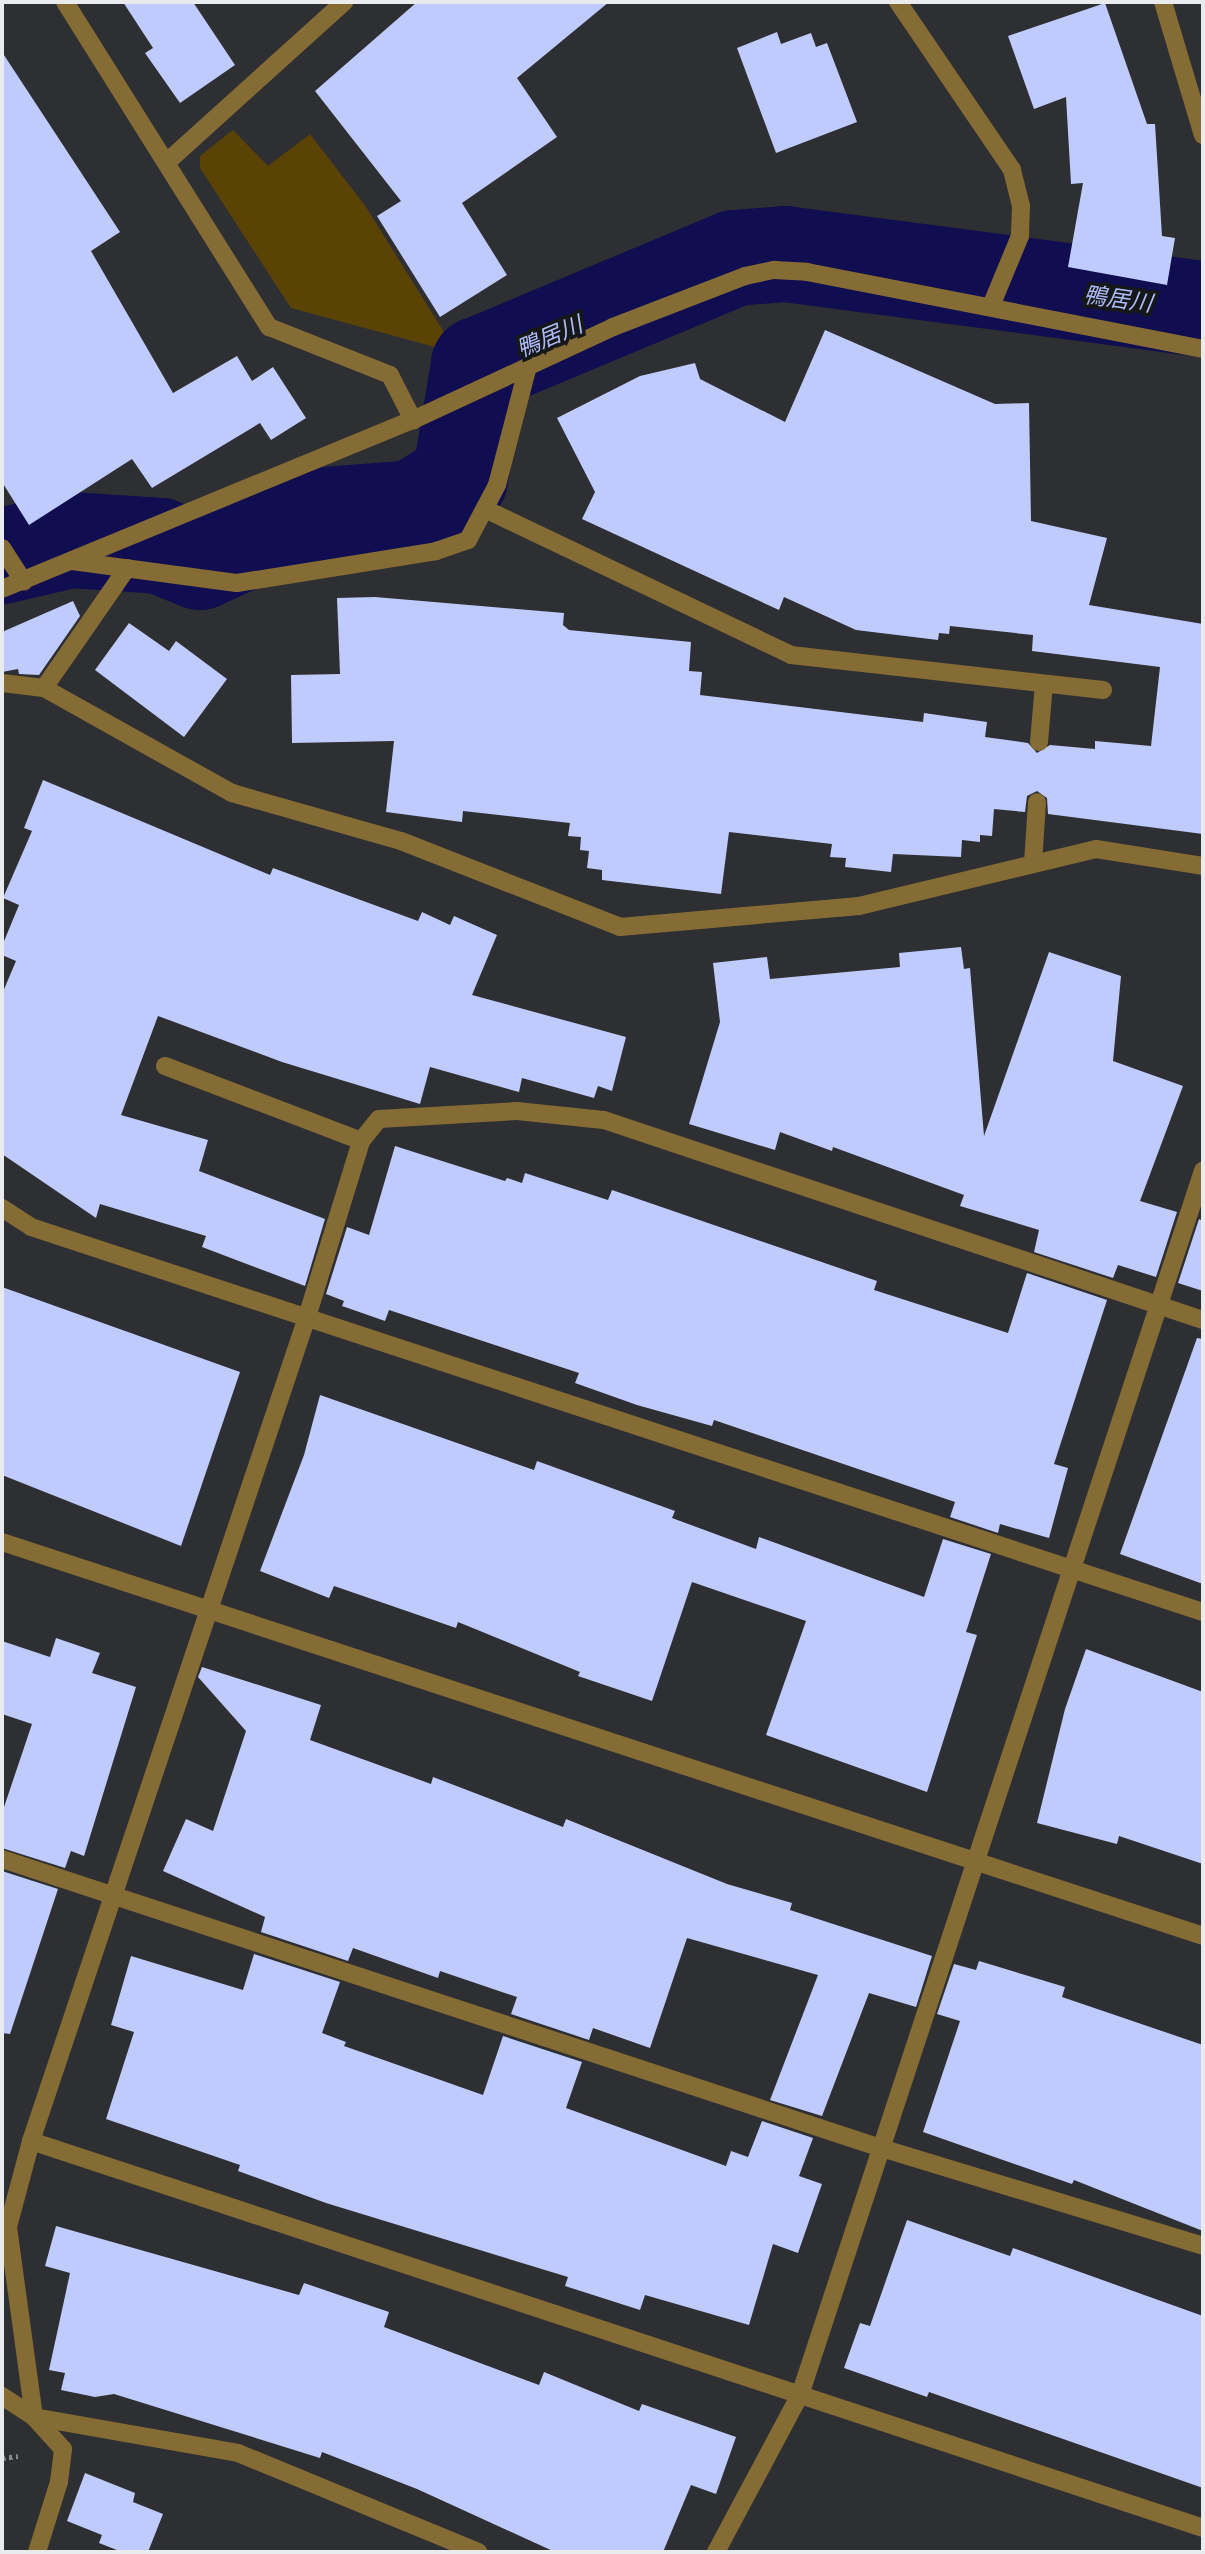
<!DOCTYPE html>
<html>
<head>
<meta charset="utf-8">
<style>
  body { margin:0 }
  #map { position:relative; width:1205px; height:2554px; overflow:hidden; background:#2e2f32; font-family:Commissioner,"Noto Sans JP",sans-serif }
  div>[style] { position:absolute }
  [style*='--x'] { left:calc(var(--x)*1px); top:calc(var(--y)*1px); width:calc(var(--w)*1px); rotate:calc(var(--a)*1deg) }
  .green>* { inset:0; background:#5b4305 }
  .river>* { height:96px; margin:-48px; padding:0 48px; transform-origin:48px; border-radius:48px; background:#100d50 }
  .building>* { inset:0; background:#bfcbfc }
  .path>* { height:4.5px; margin-top:-2.25px; transform-origin:0; background:repeating-linear-gradient(90deg,#868789 0 3.5px,transparent 0 7px) }
  .minor>* { height:18px; margin:-9px; padding:0 9px; transform-origin:9px; border-radius:9px; background:#856c35 }
  .tertiary>* { height:18px; margin:-9px; padding:0 9px; transform-origin:9px; border-radius:9px; background:#856c35 }
  span { translate:-50% -50%; white-space:nowrap; text-align:center; line-height:1.15; -webkit-text-stroke:7px #161719; paint-order:stroke }
  .water-label { font-size:23px; color:#adbcf8; font-style:italic }
  .frame { position:absolute; inset:0; border:4px solid #eaebed; pointer-events:none }
</style>
</head>
<body>
<div id="map">
  <div class="green">
    <div style="clip-path:polygon(233px 130px,268px 166px,310px 134px,366px 207px,457px 353px,291px 308px,200px 168px,200px 156px)"></div>
  </div>
  <div class="river">
    <div style="--x:2;--y:556;--w:70;--a:-13.2"></div>
    <div style="--x:70;--y:540;--w:90;--a:3.8"></div>
    <div style="--x:160;--y:546;--w:43;--a:21.8"></div>
    <div style="--x:200;--y:562;--w:108;--a:-24.7"></div>
    <div style="--x:298;--y:517;--w:116;--a:-4.4"></div>
    <div style="--x:414;--y:508;--w:54;--a:-32.2"></div>
    <div style="--x:460;--y:479;--w:116;--a:-80.5"></div>
    <div style="--x:479;--y:365;--w:277;--a:-22.7"></div>
    <div style="--x:735;--y:258;--w:50;--a:-4.6"></div>
    <div style="--x:785;--y:254;--w:422;--a:7.5"></div>
  </div>
  <div class="building">
    <div style="clip-path:polygon(123px 2px,193px 2px,235px 65px,180px 103px,145px 53px,153px 48px)"></div>
    <div style="clip-path:polygon(417px 2px,609px 2px,517px 78px,557px 137px,462px 203px,507px 275px,440px 317px,377px 216px,401px 201px,315px 91px)"></div>
    <div style="clip-path:polygon(1105px 3px,1147px 124px,1155px 124px,1162px 236px,1175px 238px,1167px 285px,1068px 267px,1083px 183px,1071px 184px,1066px 97px,1034px 109px,1008px 36px)"></div>
    <div style="clip-path:polygon(777px 32px,781px 44px,811px 33px,816px 47px,827px 43px,857px 122px,776px 153px,737px 48px)"></div>
    <div style="clip-path:polygon(2px 52px,120px 232px,91px 251px,173px 393px,237px 356px,252px 381px,273px 367px,306px 418px,271px 440px,260px 423px,152px 488px,132px 459px,29px 525px,2px 482px)"></div>
    <div style="clip-path:polygon(825px 330px,995px 404px,1029px 403px,1031px 521px,1107px 538px,1089px 605px,1203px 624px,1203px 834px,1048px 814px,1047px 798px,1037px 791px,1027px 796px,1025px 812px,994px 809px,992px 836px,980px 835px,980px 842px,962px 840px,961px 857px,893px 854px,891px 872px,845px 867px,846px 858px,830px 857px,832px 844px,729px 832px,721px 894px,602px 880px,602px 870px,587px 868px,589px 851px,580px 850px,581px 837px,568px 836px,570px 823px,463px 811px,462px 822px,386px 812px,394px 741px,292px 743px,291px 675px,340px 674px,337px 598px,375px 597px,564px 613px,563px 625px,569px 630px,691px 642px,689px 671px,702px 672px,700px 695px,923px 722px,924px 713px,987px 722px,985px 737px,1028px 743px,1037px 753px,1050px 745px,1095px 749px,1095px 741px,1151px 746px,1160px 667px,1032px 651px,1033px 635px,950px 626px,949px 634px,939px 633px,938px 640px,856px 630px,784px 597px,779px 610px,582px 519px,595px 492px,557px 418px,640px 376px,695px 363px,700px 379px,785px 422px)"></div>
    <div style="clip-path:polygon(73px 601px,80px 616px,39px 675px,19px 674px,18px 669px,2px 672px,2px 632px)"></div>
    <div style="clip-path:polygon(129px 623px,169px 651px,176px 641px,227px 679px,184px 737px,95px 670px)"></div>
    <div style="clip-path:polygon(43px 780px,270px 875px,273px 868px,418px 921px,422px 912px,450px 925px,454px 916px,497px 935px,472px 995px,626px 1037px,612px 1091px,598px 1086px,594px 1098px,522px 1078px,519px 1092px,430px 1067px,420px 1104px,282px 1062px,158px 1016px,121px 1115px,208px 1140px,199px 1171px,325px 1219px,305px 1286px,202px 1247px,206px 1236px,100px 1204px,96px 1218px,2px 1154px,2px 994px,16px 961px,2px 955px,2px 946px,19px 905px,3px 898px,32px 831px,24px 828px)"></div>
    <div style="clip-path:polygon(961px 947px,964px 969px,970px 968px,984px 1136px,1049px 952px,1121px 976px,1113px 1061px,1183px 1086px,1140px 1201px,1177px 1212px,1156px 1277px,1118px 1265px,1113px 1278px,1034px 1252px,1039px 1230px,960px 1206px,964px 1195px,833px 1147px,832px 1151px,780px 1132px,775px 1150px,689px 1124px,720px 1022px,713px 963px,767px 957px,770px 979px,900px 967px,899px 953px)"></div>
    <div style="clip-path:polygon(395px 1146px,505px 1181px,507px 1178px,522px 1183px,525px 1173px,608px 1200px,612px 1190px,877px 1281px,874px 1290px,1008px 1333px,1027px 1273px,1107px 1300px,1054px 1464px,1068px 1468px,1049px 1538px,1000px 1524px,998px 1533px,950px 1517px,955px 1502px,714px 1420px,712px 1426px,637px 1405px,575px 1383px,579px 1373px,389px 1310px,385px 1321px,342px 1306px,344px 1301px,326px 1294px,347px 1227px,369px 1235px)"></div>
    <div style="clip-path:polygon(1199px 1219px,1203px 1221px,1203px 1291px,1178px 1283px)"></div>
    <div style="clip-path:polygon(2px 1287px,240px 1372px,181px 1546px,2px 1475px)"></div>
    <div style="clip-path:polygon(1197px 1338px,1203px 1339px,1203px 1584px,1120px 1554px)"></div>
    <div style="clip-path:polygon(320px 1395px,534px 1470px,537px 1461px,675px 1511px,672px 1518px,756px 1549px,759px 1537px,924px 1597px,943px 1539px,991px 1554px,966px 1632px,977px 1635px,927px 1792px,766px 1735px,806px 1621px,692px 1582px,652px 1701px,578px 1676px,580px 1672px,458px 1622px,456px 1628px,334px 1586px,329px 1598px,260px 1571px,304px 1455px)"></div>
    <div style="clip-path:polygon(56px 1638px,100px 1653px,92px 1673px,136px 1687px,84px 1856px,71px 1851px,65px 1868px,2px 1848px,2px 1813px,32px 1724px,2px 1714px,2px 1641px,50px 1657px)"></div>
    <div style="clip-path:polygon(1086px 1649px,1203px 1692px,1203px 1864px,1119px 1836px,1117px 1844px,1037px 1823px,1065px 1709px)"></div>
    <div style="clip-path:polygon(202px 1667px,321px 1705px,310px 1740px,431px 1784px,433px 1777px,563px 1827px,566px 1819px,727px 1884px,792px 1903px,790px 1910px,932px 1956px,916px 2007px,869px 1993px,822px 2116px,770px 2100px,818px 1975px,687px 1938px,650px 2048px,593px 2028px,589px 2040px,511px 2014px,517px 1997px,440px 1971px,438px 1978px,353px 1948px,348px 1961px,261px 1932px,265px 1917px,163px 1871px,186px 1819px,213px 1831px,246px 1731px,198px 1677px)"></div>
    <div style="clip-path:polygon(2px 1871px,58px 1889px,10px 2034px,2px 2033px)"></div>
    <div style="clip-path:polygon(254px 1954px,340px 1982px,322px 2033px,346px 2042px,344px 2046px,483px 2095px,503px 2036px,582px 2062px,566px 2108px,726px 2166px,731px 2151px,748px 2157px,762px 2121px,813px 2138px,799px 2176px,822px 2184px,798px 2253px,773px 2244px,749px 2325px,645px 2295px,640px 2310px,565px 2286px,568px 2277px,326px 2203px,238px 2171px,240px 2165px,106px 2119px,134px 2032px,111px 2025px,131px 1956px,243px 1990px)"></div>
    <div style="clip-path:polygon(979px 1961px,1065px 1987px,1062px 1997px,1203px 2045px,1203px 2231px,1074px 2180px,1072px 2184px,923px 2132px,960px 2021px,937px 2014px,954px 1964px,976px 1970px)"></div>
    <div style="clip-path:polygon(907px 2220px,1010px 2256px,1013px 2248px,1203px 2316px,1203px 2488px,929px 2392px,927px 2397px,844px 2368px,860px 2323px,870px 2326px)"></div>
    <div style="clip-path:polygon(56px 2226px,299px 2295px,304px 2283px,389px 2312px,384px 2327px,539px 2385px,544px 2372px,639px 2411px,642px 2404px,736px 2437px,716px 2494px,691px 2485px,663px 2552px,555px 2552px,417px 2489px,322px 2452px,320px 2458px,114px 2394px,95px 2397px,61px 2390px,65px 2373px,49px 2370px,70px 2273px,45px 2266px)"></div>
    <div style="clip-path:polygon(85px 2473px,135px 2493px,133px 2502px,163px 2514px,148px 2552px,122px 2552px,99px 2543px,102px 2535px,67px 2521px)"></div>
  </div>
  <div class="path">
    <div style="--x:2;--y:2458;--w:16;--a:-7"></div>
  </div>
  <div class="minor">
    <div style="--x:65;--y:2;--w:384;--a:57.9"></div>
    <div style="--x:269;--y:327;--w:130;--a:21.6"></div>
    <div style="--x:390;--y:375;--w:51;--a:62.9"></div>
    <div style="--x:898;--y:2;--w:203;--a:55.8"></div>
    <div style="--x:1012;--y:170;--w:37;--a:76"></div>
    <div style="--x:1021;--y:206;--w:30;--a:92"></div>
    <div style="--x:1020;--y:236;--w:76;--a:112.5"></div>
    <div style="--x:167;--y:162;--w:239;--a:-42.1"></div>
    <div style="--x:485;--y:509;--w:339;--a:25.5"></div>
    <div style="--x:791;--y:655;--w:314;--a:6.4"></div>
    <div style="--x:2;--y:548;--w:40;--a:57.1"></div>
    <div style="--x:72;--y:561;--w:166;--a:7.6"></div>
    <div style="--x:237;--y:583;--w:202;--a:-9.1"></div>
    <div style="--x:436;--y:551;--w:34;--a:-19"></div>
    <div style="--x:468;--y:540;--w:62;--a:-62.2"></div>
    <div style="--x:497;--y:485;--w:123;--a:-75.4"></div>
    <div style="--x:2;--y:683;--w:42;--a:6.8"></div>
    <div style="--x:44;--y:688;--w:215;--a:29.2"></div>
    <div style="--x:232;--y:793;--w:176;--a:15.9"></div>
    <div style="--x:401;--y:841;--w:235;--a:21.4"></div>
    <div style="--x:620;--y:927;--w:240;--a:-5"></div>
    <div style="--x:859;--y:906;--w:244;--a:-13.5"></div>
    <div style="--x:1096;--y:849;--w:108;--a:9"></div>
    <div style="--x:44;--y:688;--w:146;--a:-55.3"></div>
    <div style="--x:1039;--y:742;--w:58;--a:-85.1"></div>
    <div style="--x:1033;--y:863;--w:61;--a:-86.2"></div>
    <div style="--x:165;--y:1066;--w:210;--a:20.9"></div>
    <div style="--x:2;--y:1208;--w:35;--a:33"></div>
    <div style="--x:31;--y:1227;--w:1234;--a:18.19"></div>
    <div style="--x:2;--y:1859;--w:922;--a:18.2"></div>
    <div style="--x:878;--y:2147;--w:340;--a:16.9"></div>
    <div style="--x:31;--y:2141;--w:1234;--a:18.27"></div>
    <div style="--x:2;--y:2396;--w:38;--a:33"></div>
    <div style="--x:34;--y:2417;--w:207;--a:10"></div>
    <div style="--x:238;--y:2453;--w:260;--a:22.4"></div>
    <div style="--x:37;--y:2552;--w:73;--a:-72.6"></div>
    <div style="--x:59;--y:2482;--w:33;--a:-83"></div>
    <div style="--x:63;--y:2449;--w:43;--a:-132.2"></div>
    <div style="--x:34;--y:2417;--w:192;--a:-97.8"></div>
    <div style="--x:8;--y:2227;--w:89;--a:-75"></div>
    <div style="--x:31;--y:2141;--w:869;--a:-71.48"></div>
    <div style="--x:307;--y:1317;--w:184;--a:-72.9"></div>
    <div style="--x:361;--y:1141;--w:28;--a:-51"></div>
    <div style="--x:379;--y:1119;--w:138;--a:-3.3"></div>
    <div style="--x:517;--y:1111;--w:87;--a:5.9"></div>
    <div style="--x:604;--y:1120;--w:632;--a:18.46"></div>
    <div style="--x:716;--y:2552;--w:178;--a:-61.9"></div>
    <div style="--x:800;--y:2395;--w:1289;--a:-71.78"></div>
  </div>
  <div class="tertiary">
    <div style="--x:1163;--y:2;--w:139;--a:73.3"></div>
    <div style="--x:2;--y:589;--w:444;--a:-22.4"></div>
    <div style="--x:413;--y:420;--w:221;--a:-24.9"></div>
    <div style="--x:613;--y:327;--w:142;--a:-21.1"></div>
    <div style="--x:745;--y:276;--w:30;--a:-12"></div>
    <div style="--x:774;--y:270;--w:33;--a:3"></div>
    <div style="--x:807;--y:272;--w:403;--a:11"></div>
    <div style="--x:2;--y:1542;--w:1264;--a:18.16"></div>
  </div>
  <div class="water-label">
    <span style="left:1118px;top:298px;rotate:8deg">鴨居川</span>
    <span style="left:549px;top:336px;rotate:-23deg">鴨居川</span>
  </div>
  <div class="frame"></div>
</div>
</body>
</html>
